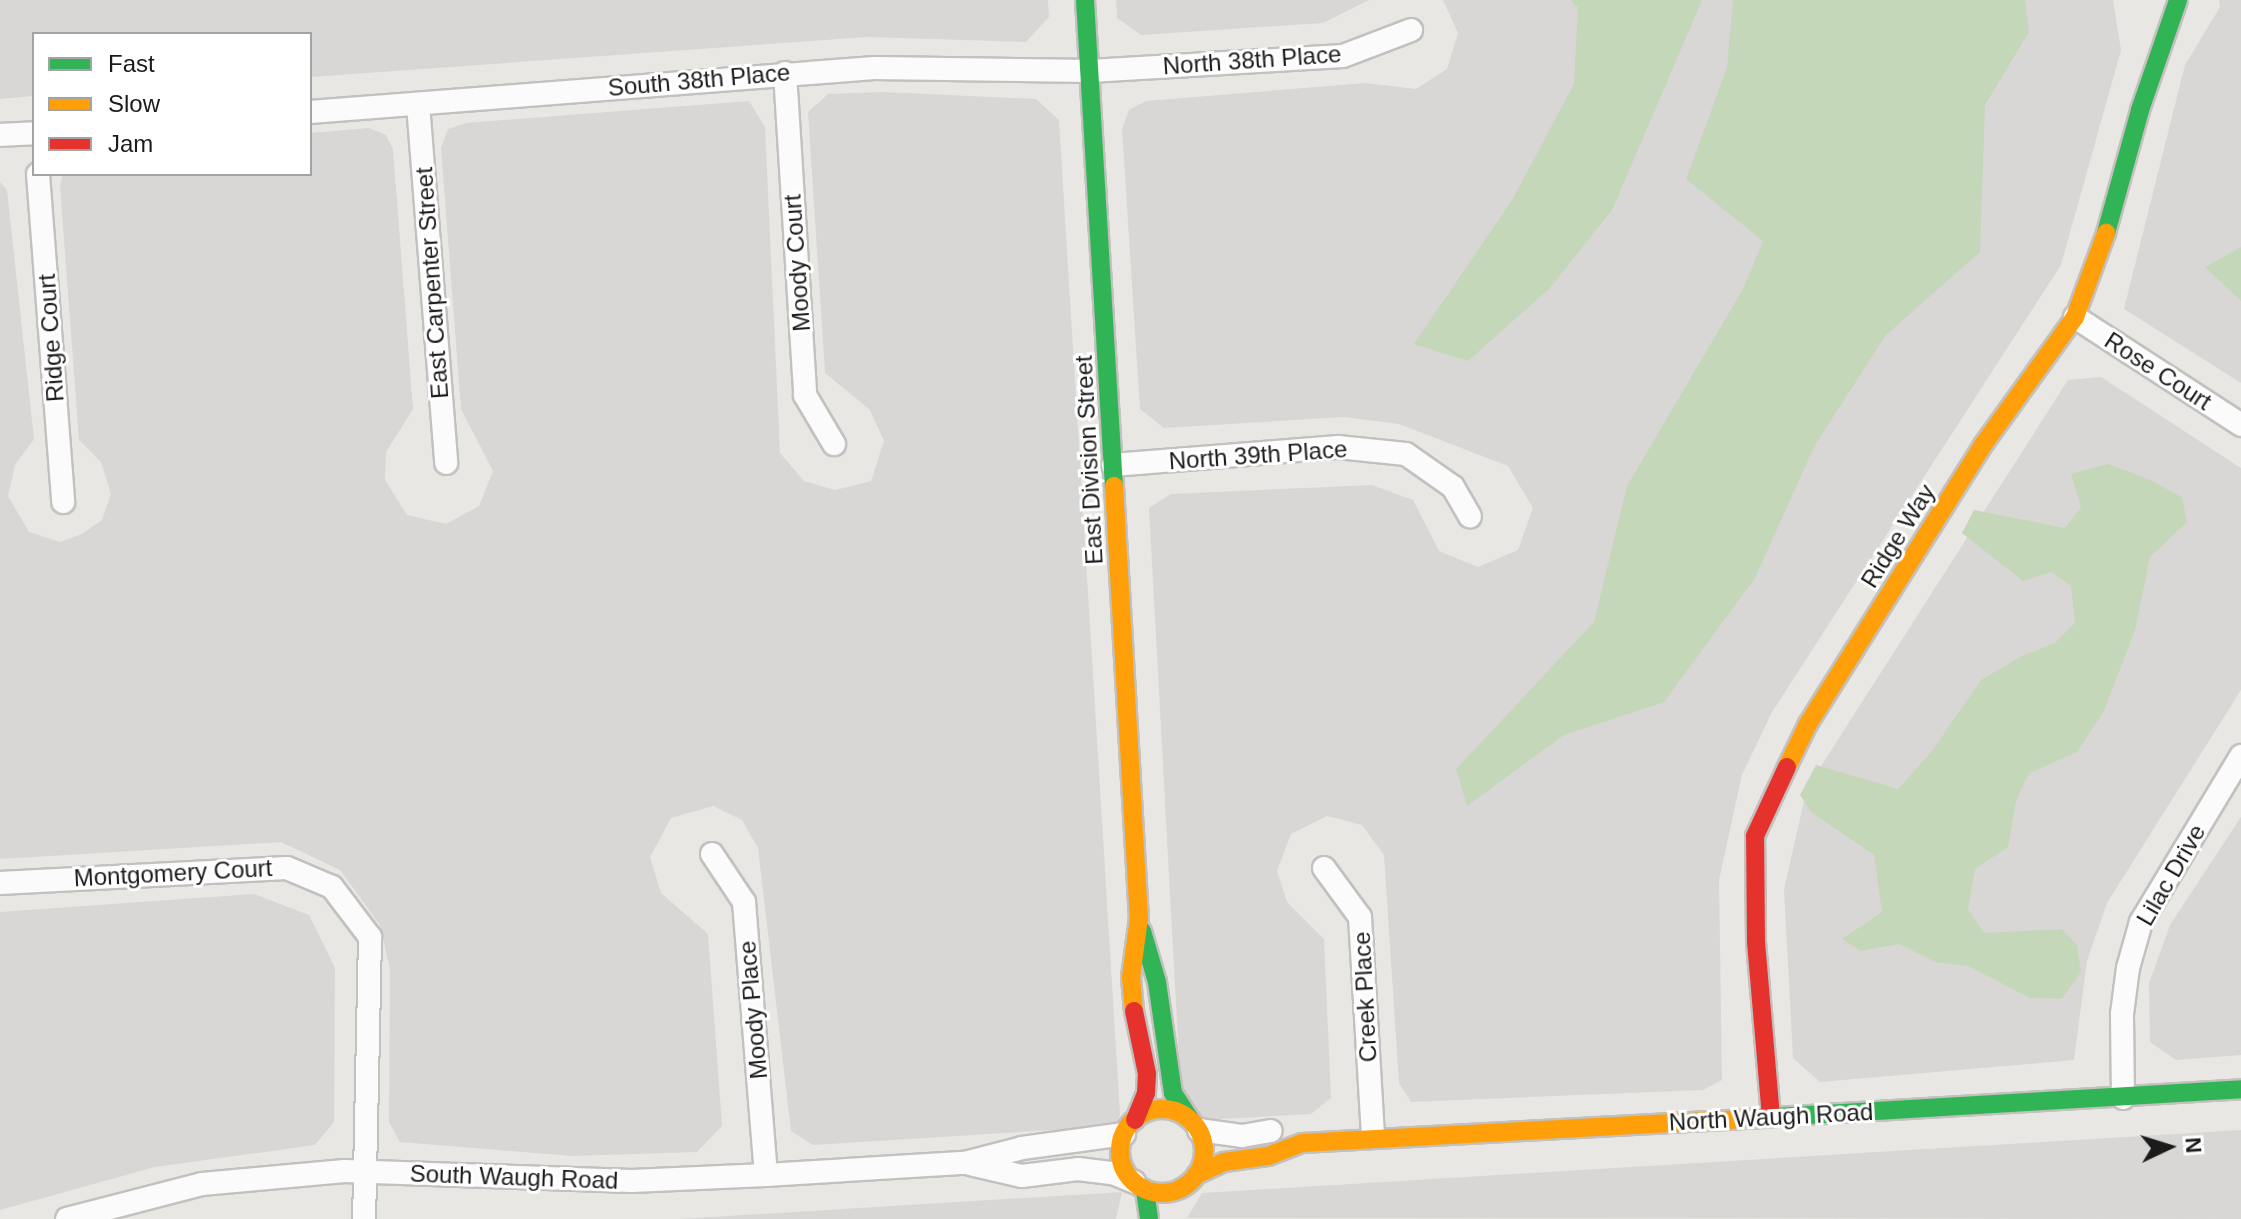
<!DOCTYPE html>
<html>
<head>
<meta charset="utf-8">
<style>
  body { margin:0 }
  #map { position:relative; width:2241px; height:1219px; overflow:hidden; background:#e9e7e3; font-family:Helvetica,sans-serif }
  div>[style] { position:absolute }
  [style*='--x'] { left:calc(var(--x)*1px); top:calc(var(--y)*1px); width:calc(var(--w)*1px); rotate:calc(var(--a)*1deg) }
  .residential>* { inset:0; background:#d8d7d5 }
  .forest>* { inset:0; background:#c4d7b9 }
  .roads { filter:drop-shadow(2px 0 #c2c1bf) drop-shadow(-2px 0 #c2c1bf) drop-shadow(0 2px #c2c1bf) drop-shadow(0 -2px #c2c1bf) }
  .street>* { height:22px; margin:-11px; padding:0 11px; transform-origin:11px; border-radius:11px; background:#fcfbfb }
  .fast>* { height:18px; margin:-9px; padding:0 9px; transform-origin:9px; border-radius:9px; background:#30b455 }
  .slow>* { height:18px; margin:-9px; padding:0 9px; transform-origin:9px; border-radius:9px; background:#ff9f0a }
  .slow>.ring { margin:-9px; padding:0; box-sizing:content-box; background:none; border:18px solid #ff9f0a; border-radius:50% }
  .jam>* { height:18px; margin:-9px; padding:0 9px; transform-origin:9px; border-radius:9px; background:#e5322d }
  span { translate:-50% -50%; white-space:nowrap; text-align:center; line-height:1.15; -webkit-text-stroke:6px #fff; paint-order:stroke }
  .street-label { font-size:24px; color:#1b1b1b }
  .legend { position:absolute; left:32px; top:32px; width:280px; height:144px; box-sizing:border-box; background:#fff; border:2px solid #a4a4a4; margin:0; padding:10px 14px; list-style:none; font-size:24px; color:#1b1b1b }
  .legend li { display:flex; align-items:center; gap:16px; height:40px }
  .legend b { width:40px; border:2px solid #a4a4a4 }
  .north { position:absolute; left:2129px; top:1107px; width:80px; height:80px; -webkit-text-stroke:6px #fff; paint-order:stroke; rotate:86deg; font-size:22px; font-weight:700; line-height:32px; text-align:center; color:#1b1b1b }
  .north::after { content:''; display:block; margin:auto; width:28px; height:36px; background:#1b1b1b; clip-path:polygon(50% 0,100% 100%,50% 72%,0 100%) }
</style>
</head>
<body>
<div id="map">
  <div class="residential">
    <div style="clip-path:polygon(0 0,1048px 0,1049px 17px,1026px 42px,868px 37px,310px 77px,310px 34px,34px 34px,34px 96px,0 99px)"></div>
    <div style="clip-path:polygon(1116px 0,1369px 0,1323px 23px,1141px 35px,1117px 18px)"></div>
    <div style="clip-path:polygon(1443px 0,2113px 0,2121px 50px,2061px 265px,1772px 712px,1742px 775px,1719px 880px,1722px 1080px,1703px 1090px,1411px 1102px,1399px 1083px,1384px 855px,1362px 825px,1327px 816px,1291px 834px,1277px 871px,1287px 902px,1324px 939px,1331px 1098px,1311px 1114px,1201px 1120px,1181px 1096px,1149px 508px,1171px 494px,1372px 485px,1413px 500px,1439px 551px,1478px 567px,1518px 550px,1533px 508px,1508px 466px,1399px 424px,1344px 417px,1164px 428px,1140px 409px,1122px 129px,1129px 110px,1146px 101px,1366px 83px,1416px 89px,1447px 69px,1458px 33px)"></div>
    <div style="clip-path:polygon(2219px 0,2241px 0,2241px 383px,2124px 309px,2185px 65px,2220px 7px)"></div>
    <div style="clip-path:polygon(883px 92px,1036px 99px,1059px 120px,1120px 1114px,1117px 1126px,813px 1145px,791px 1131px,758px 848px,742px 820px,713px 806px,671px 818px,650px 857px,661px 893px,708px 934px,722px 1126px,697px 1152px,572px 1156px,400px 1142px,389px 1122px,390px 970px,380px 925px,340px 870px,281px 842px,0 859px,0 182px,7px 190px,34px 439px,15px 465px,8px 496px,29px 532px,60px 542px,82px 534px,102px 520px,111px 494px,101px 462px,79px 440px,60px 186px,63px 174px,310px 174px,310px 133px,369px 128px,386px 135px,393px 149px,413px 409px,386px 452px,385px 480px,407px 515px,446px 524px,479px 506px,493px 471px,461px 409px,441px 148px,448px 129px,466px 123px,749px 101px,765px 127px,780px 453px,804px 481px,835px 490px,871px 481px,884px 441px,870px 410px,825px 373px,808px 112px,828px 94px)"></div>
    <div style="clip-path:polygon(2101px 377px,2241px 468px,2241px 690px,2107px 903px,2087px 961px,2074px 1060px,1820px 1082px,1793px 1058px,1784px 889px,1807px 788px,2068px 380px)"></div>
    <div style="clip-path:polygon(2241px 817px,2241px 1055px,2176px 1060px,2150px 1042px,2149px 983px,2170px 925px)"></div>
    <div style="clip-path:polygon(254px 894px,309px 915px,335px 968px,334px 1122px,315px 1145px,155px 1167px,0 1210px,0 912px)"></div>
    <div style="clip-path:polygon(2241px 1130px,2241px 1219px,1187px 1218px,1202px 1193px)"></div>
    <div style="clip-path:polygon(1122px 1192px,1116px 1219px,679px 1219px)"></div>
  </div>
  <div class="forest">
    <div style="clip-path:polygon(1571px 0,1702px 0,1612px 210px,1550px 288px,1468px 361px,1414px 344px,1512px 200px,1574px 84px,1578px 8px)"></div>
    <div style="clip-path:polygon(1733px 0,2025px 0,2029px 32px,1985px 105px,1980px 252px,1886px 335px,1815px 445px,1755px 578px,1664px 702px,1564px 735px,1467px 806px,1456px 769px,1594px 622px,1627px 486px,1743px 289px,1763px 241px,1686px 179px,1727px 68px)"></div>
    <div style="clip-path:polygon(2241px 247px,2241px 301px,2205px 267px)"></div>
    <div style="clip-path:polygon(2108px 464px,2150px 480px,2182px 497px,2187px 522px,2150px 557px,2135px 630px,2104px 711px,2077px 752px,2029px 773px,2016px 801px,2008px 847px,1975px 869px,1968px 909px,1984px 933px,2062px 929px,2077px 945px,2081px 972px,2062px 999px,2030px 998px,1968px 966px,1935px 962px,1899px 944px,1861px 951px,1842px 939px,1882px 912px,1874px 855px,1811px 812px,1800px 795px,1816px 765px,1898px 789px,1932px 751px,1981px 680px,2022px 656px,2055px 643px,2075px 623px,2071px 586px,2052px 572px,2023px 581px,1962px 533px,1974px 510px,2065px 528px,2081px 507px,2071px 474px)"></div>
  </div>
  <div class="roads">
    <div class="street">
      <div style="--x:785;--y:73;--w:323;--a:86.4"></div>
      <div style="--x:805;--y:395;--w:57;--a:59.4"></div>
      <div style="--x:418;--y:104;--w:360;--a:85.5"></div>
      <div style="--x:310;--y:112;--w:566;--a:-4.46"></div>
      <div style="--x:874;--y:68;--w:216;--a:0.8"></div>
      <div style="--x:1090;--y:71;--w:253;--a:-3.4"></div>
      <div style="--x:1343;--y:56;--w:73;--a:-20.9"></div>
      <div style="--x:0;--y:135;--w:34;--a:-3"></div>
      <div style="--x:38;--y:174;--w:329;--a:85.6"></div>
      <div style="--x:2075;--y:317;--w:198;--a:33"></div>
      <div style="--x:1113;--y:465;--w:226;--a:-4.6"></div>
      <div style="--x:1338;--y:447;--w:68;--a:5.9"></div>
      <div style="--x:1406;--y:454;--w:57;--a:35.1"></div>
      <div style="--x:1453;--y:487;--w:34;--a:60"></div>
      <div style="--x:712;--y:854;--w:58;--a:56.3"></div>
      <div style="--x:744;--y:902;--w:274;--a:85.4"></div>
      <div style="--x:1324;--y:868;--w:61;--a:53.7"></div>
      <div style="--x:1360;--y:917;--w:220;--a:86.6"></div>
      <div style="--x:0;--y:883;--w:287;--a:-3"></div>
      <div style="--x:287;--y:868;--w:49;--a:22.9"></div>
      <div style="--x:332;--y:887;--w:63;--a:52.8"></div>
      <div style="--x:370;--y:937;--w:282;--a:91.2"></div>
      <div style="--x:2123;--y:1098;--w:84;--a:-90.7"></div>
      <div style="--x:2122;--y:1014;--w:46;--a:-82.6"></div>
      <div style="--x:2128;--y:968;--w:48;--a:-74.2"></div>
      <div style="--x:2141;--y:922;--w:194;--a:-58.9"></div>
      <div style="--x:1199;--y:1130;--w:43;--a:7.9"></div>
      <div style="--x:1242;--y:1136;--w:29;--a:-10"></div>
      <div style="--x:970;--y:1164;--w:53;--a:13"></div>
      <div style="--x:1022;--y:1176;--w:56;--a:-7.1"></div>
      <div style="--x:1078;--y:1169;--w:35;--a:7"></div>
      <div style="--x:1113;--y:1173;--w:23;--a:23"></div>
      <div style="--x:67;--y:1219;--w:139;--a:-14.5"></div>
      <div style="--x:202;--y:1184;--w:143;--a:-5.2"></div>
      <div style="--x:344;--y:1171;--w:288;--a:2"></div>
      <div style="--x:632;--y:1181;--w:134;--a:-2.6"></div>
      <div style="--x:766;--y:1175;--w:199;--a:-3.5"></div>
      <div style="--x:965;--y:1163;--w:59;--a:-14.7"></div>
      <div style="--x:1022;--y:1148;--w:103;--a:-7.8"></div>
    </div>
    <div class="fast">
      <div style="--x:1085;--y:0;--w:487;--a:86.6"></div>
      <div style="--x:2106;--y:233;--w:128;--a:-74.5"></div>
      <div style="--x:2140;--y:110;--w:116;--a:-70.9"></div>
      <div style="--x:1142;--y:931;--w:53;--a:73.6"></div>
      <div style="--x:1157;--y:982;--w:112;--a:81.8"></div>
      <div style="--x:1173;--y:1093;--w:31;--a:57"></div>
      <div style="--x:1759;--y:1118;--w:483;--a:-3.4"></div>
      <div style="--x:1145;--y:1190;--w:29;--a:82"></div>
    </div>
    <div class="slow">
      <div style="--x:1114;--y:486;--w:433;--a:86.7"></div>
      <div style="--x:1139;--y:918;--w:60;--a:97.7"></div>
      <div style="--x:1131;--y:977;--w:34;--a:85"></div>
      <div style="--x:1787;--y:767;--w:48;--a:-64"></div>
      <div style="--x:1808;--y:724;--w:329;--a:-57.9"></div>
      <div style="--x:1983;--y:445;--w:158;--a:-54.3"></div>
      <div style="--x:2075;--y:317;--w:90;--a:-69.7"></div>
      <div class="ring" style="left:1120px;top:1109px;width:66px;height:66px"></div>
      <div style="--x:1196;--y:1175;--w:31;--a:-25"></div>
      <div style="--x:1224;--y:1162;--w:44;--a:-7.8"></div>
      <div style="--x:1268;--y:1156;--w:36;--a:-21"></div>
      <div style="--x:1302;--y:1143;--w:458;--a:-3.1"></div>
    </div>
    <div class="jam">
      <div style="--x:1134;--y:1011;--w:64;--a:78.3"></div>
      <div style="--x:1147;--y:1074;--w:19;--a:93"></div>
      <div style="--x:1146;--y:1093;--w:29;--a:112"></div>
      <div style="--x:1771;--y:1117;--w:177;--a:-94.9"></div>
      <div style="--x:1756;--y:941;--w:105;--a:-90.5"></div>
      <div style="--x:1755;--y:836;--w:76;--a:-65.1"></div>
    </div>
  </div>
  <div class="street-label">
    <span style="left:1252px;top:60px;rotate:-4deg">North 38th Place</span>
    <span style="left:699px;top:80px;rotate:-5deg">South 38th Place</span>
    <span style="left:797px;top:263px;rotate:-94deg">Moody Court</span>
    <span style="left:432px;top:283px;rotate:-94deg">East Carpenter Street</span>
    <span style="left:51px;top:338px;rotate:-94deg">Ridge Court</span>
    <span style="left:2158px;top:371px;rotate:33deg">Rose Court</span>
    <span style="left:1258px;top:455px;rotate:-4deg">North 39th Place</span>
    <span style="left:1089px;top:460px;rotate:-93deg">East Division Street</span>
    <span style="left:1898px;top:536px;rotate:-58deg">Ridge Way</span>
    <span style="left:173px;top:873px;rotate:-3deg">Montgomery Court</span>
    <span style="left:2171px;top:875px;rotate:-60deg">Lilac Drive</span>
    <span style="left:1365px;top:997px;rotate:-93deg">Creek Place</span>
    <span style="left:753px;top:1010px;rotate:-95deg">Moody Place</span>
    <span style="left:1771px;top:1117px;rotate:-3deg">North Waugh Road</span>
    <span style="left:514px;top:1177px;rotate:2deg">South Waugh Road</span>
  </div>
  <ul class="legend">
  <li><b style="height:10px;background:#30b455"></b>Fast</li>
  <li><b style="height:10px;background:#ff9f0a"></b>Slow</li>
  <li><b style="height:10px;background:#e5322d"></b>Jam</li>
  </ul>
  <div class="north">N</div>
</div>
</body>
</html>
